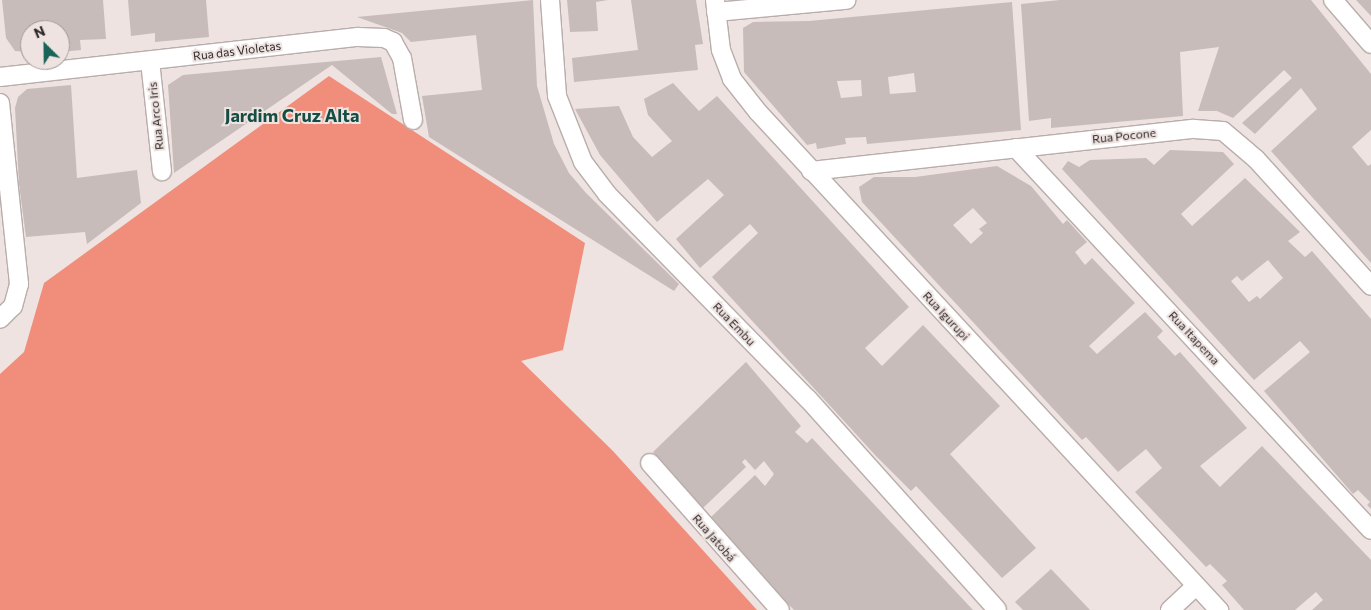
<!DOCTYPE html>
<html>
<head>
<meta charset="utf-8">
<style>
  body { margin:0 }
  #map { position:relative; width:1371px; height:610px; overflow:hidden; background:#eee3e0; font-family:Commissioner,sans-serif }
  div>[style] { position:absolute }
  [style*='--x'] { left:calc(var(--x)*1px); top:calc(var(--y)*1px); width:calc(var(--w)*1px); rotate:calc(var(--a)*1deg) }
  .forest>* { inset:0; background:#f18e7b }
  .building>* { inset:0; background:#c7bcba }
  .roads { filter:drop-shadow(1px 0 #b8adab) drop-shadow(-1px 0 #b8adab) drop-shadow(0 1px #b8adab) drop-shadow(0 -1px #b8adab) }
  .minor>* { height:18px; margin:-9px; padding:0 9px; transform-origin:9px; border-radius:9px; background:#fff }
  span { translate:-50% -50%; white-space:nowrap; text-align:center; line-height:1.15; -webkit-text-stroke:4px #eee3e0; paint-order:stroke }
  .street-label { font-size:12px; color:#2e2a29 }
  .district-label { font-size:18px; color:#134d44; font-weight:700 }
  .north { position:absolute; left:20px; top:20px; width:50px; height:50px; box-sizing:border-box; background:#eee3e0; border:1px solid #a19997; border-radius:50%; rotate:337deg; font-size:14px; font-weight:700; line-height:20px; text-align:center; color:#2e2a29 }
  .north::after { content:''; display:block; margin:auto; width:18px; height:22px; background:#1a6358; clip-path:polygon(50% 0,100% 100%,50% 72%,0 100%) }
</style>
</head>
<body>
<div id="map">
  <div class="forest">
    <div style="clip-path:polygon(329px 76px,585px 243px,563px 350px,521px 361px,613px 451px,757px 610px,0 610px,0 374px,24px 352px,44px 283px)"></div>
  </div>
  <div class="building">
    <div style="clip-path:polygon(2px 0,103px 0,106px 39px,80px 40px,81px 50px,60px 52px,60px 30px,30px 30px,30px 52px,15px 51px,6px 38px)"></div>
    <div style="clip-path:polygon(128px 0,206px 0,209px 37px,155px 42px,155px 33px,131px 36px)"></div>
    <div style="clip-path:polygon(533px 0,537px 86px,554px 144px,569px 173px,586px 193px,679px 284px,674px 291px,429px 137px,422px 96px,482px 90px,476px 35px,411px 42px,402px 33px,357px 17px)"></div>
    <div style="clip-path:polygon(567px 0,608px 0,596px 2px,598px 31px,570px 32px)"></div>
    <div style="clip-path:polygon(631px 0,696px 0,703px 44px,695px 45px,698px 70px,574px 82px,572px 58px,638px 50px)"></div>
    <div style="clip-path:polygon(1060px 0,1311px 0,1371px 74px,1371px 130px,1352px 147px,1368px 166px,1371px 164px,1371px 263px,1271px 151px,1317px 109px,1301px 88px,1255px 134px,1242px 123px,1292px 78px,1284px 70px,1233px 118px,1217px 111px,1198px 111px,1219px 47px,1180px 52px,1183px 116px,1051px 128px,1051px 118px,1029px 121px,1021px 4px)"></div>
    <div style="clip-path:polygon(1356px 0,1371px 0,1371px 16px)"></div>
    <div style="clip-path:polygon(evenodd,1012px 2px,1021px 130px,867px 144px,866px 137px,845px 138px,846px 144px,817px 149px,816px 143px,807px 145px,744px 72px,743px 28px,753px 22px,809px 21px,1012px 2px,914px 73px,916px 92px,890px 94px,888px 77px,914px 73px,1012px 2px,861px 80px,862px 96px,841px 98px,837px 81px,861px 80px)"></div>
    <div style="clip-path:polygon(381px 57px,397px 114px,392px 114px,332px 65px,174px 173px,168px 85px,183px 75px)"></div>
    <div style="clip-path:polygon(673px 83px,699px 111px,717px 96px,909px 307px,865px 348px,882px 366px,923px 325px,1000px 406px,950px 454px,1036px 548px,1002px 578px,916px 486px,911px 491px,876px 456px,712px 277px,758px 233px,750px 224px,700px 268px,676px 239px,724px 195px,708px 179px,657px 222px,600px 155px,575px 109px,619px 106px,633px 137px,652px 157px,672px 141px,648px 115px,644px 99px)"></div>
    <div style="clip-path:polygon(71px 85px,77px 178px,137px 170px,141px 203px,87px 244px,85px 232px,26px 237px,19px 184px,15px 108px,18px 97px,27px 89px)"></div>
    <div style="clip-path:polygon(evenodd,1170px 150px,1223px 152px,1234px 164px,1181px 214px,1192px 226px,1245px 178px,1300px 232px,1288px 241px,1305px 257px,1312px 251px,1371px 319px,1371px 509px,1367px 505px,1370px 502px,1358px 490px,1353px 494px,1264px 391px,1310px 352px,1300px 341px,1254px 380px,1062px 169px,1068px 161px,1079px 167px,1090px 160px,1146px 158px,1154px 165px,1170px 150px,1268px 260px,1283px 278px,1260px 299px,1257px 296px,1249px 302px,1231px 281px,1237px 276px,1242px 281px,1268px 260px)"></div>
    <div style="clip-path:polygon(evenodd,997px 166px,1031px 186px,1063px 224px,1067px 220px,1087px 242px,1075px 252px,1085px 265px,1092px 258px,1135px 303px,1089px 346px,1097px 354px,1145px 312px,1163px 331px,1157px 337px,1175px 356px,1180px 352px,1247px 428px,1200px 466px,1220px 487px,1262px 446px,1371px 560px,1371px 610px,1312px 610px,1323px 600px,1316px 592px,1295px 610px,1244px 610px,1222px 585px,1227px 581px,1210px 564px,1206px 567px,1135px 492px,1162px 468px,1146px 449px,1118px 472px,1086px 437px,1082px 440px,862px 202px,859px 187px,874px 177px,915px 177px,997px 166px,973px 208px,987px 223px,979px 229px,983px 233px,971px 244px,953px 225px,973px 208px)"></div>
    <div style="clip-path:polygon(746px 362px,801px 426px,795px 432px,807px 443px,812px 438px,973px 610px,794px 610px,760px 575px,710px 518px,755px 475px,765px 486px,774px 474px,764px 461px,755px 470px,745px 459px,742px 462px,746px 467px,703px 508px,653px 452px)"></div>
    <div style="clip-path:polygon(1051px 569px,1090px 610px,1023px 610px,1015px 602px)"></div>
  </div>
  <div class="roads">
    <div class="minor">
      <div style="--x:550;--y:0;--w:96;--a:85.8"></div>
      <div style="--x:557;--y:96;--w:71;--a:68.5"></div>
      <div style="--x:583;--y:162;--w:40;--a:53"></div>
      <div style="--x:607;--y:194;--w:287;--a:45.6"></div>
      <div style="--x:808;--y:399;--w:283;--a:48.1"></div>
      <div style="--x:715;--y:0;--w:50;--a:83.2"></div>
      <div style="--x:721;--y:50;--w:31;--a:69"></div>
      <div style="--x:732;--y:79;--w:42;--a:51.8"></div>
      <div style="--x:758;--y:112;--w:679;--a:47.21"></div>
      <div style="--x:1333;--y:0;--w:58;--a:49.2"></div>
      <div style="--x:716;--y:12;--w:131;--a:-5.3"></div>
      <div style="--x:150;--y:61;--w:111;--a:83.8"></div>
      <div style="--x:0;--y:77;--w:360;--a:-6.4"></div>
      <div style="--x:358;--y:37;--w:26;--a:2"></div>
      <div style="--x:384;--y:38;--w:10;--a:24"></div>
      <div style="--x:393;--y:42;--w:18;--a:61"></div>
      <div style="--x:402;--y:58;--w:63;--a:79.9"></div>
      <div style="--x:0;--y:103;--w:182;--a:84"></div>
      <div style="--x:19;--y:284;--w:23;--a:105"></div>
      <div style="--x:13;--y:306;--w:18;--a:135"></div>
      <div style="--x:1016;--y:148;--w:521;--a:47.1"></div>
      <div style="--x:811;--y:171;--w:385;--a:-6.3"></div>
      <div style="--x:1194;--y:129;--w:29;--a:4"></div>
      <div style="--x:1223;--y:131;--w:43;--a:40.3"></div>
      <div style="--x:1256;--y:159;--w:171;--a:47.8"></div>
      <div style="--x:650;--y:463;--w:196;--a:48.5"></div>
      <div style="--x:1170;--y:610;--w:35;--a:-43"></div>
    </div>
  </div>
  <div class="street-label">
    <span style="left:237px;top:51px;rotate:-7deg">Rua das Violetas</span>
    <span style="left:156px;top:116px;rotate:-96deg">Rua Arco Iris</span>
    <span style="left:1124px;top:136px;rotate:-6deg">Rua Pocone</span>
    <span style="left:946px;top:316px;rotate:47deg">Rua Igurupi</span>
    <span style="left:734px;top:324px;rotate:46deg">Rua Embu</span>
    <span style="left:1194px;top:338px;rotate:47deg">Rua Itapema</span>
    <span style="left:714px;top:538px;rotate:49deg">Rua Jatobá</span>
  </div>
  <div class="district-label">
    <span style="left:292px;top:115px">Jardim Cruz Alta</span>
  </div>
  <div class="north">N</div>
</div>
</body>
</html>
